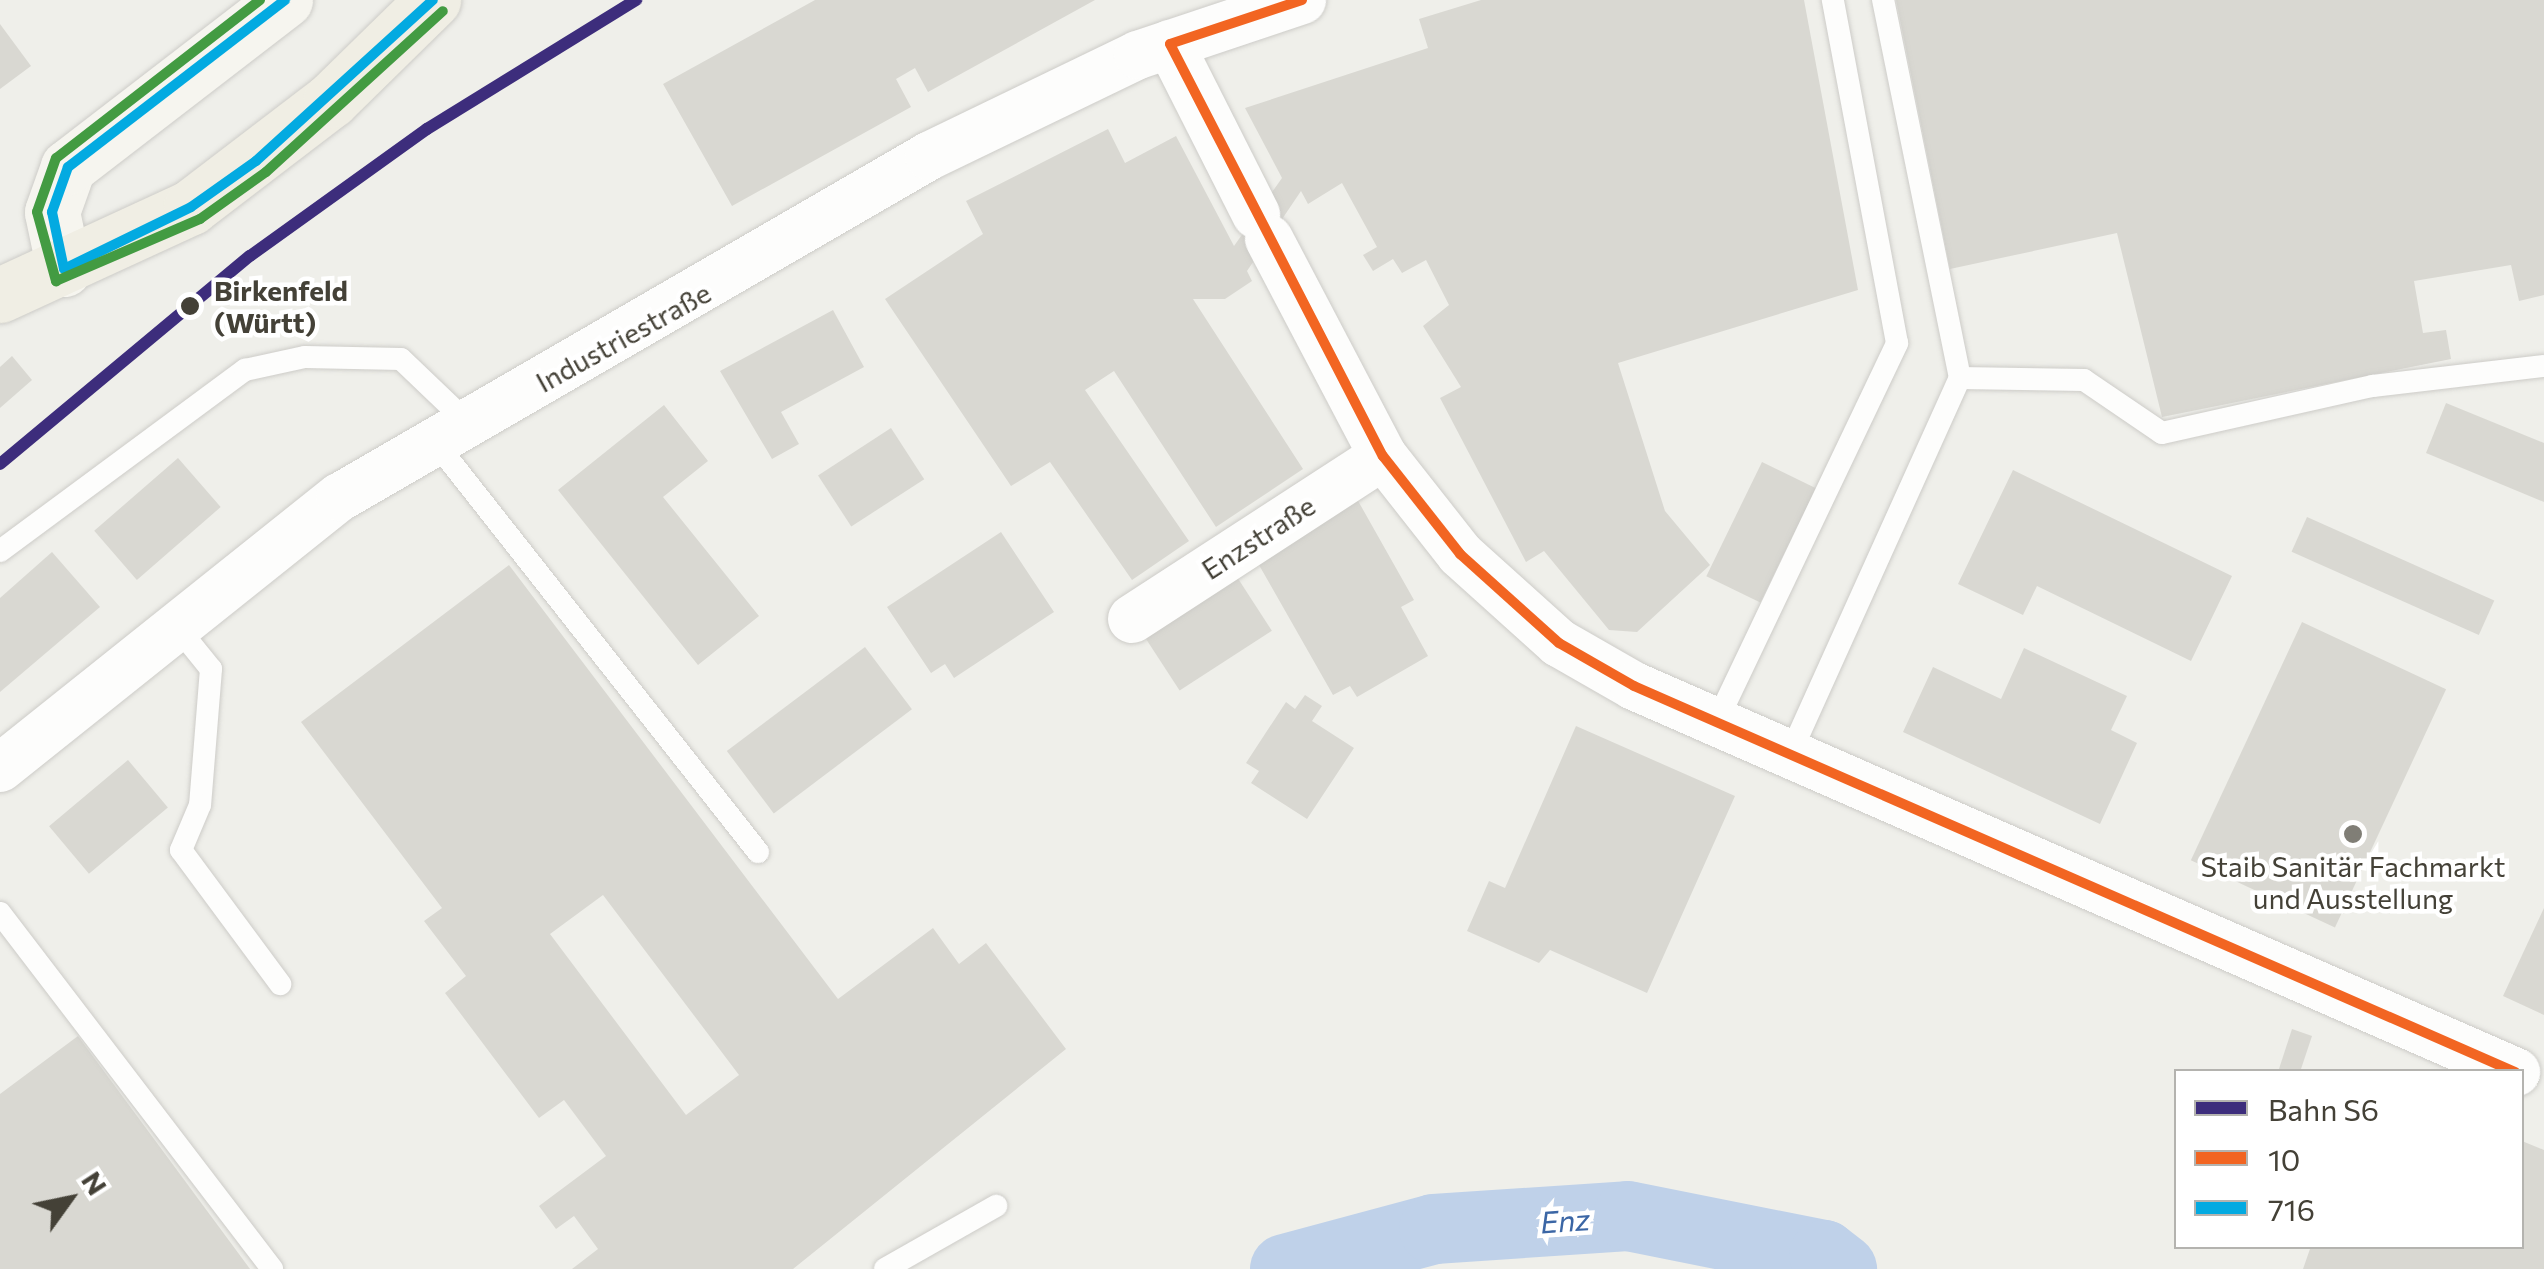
<!DOCTYPE html>
<meta charset="utf-8">
<style>
body{margin:0}
#map{position:relative;width:2544px;height:1269px;overflow:hidden;background:#efefea;font-family:Commissioner,sans-serif}
div>[style]{position:absolute}
[style*='--x']{left:calc(var(--x)*1px);top:calc(var(--y)*1px);width:calc(var(--w)*1px);rotate:calc(var(--a)*1deg)}
.river>*{height:70px;margin:-35px;padding:0 35px;transform-origin:35px;border-radius:35px;background:#bfd1e9}
.building>*{inset:0;background:#d9d8d2;transform-origin:0 0}
.roads{filter:drop-shadow(0 0 2px #cdccc8) drop-shadow(0 0 2px #cdccc8)}
.service>*{height:22px;margin:-11px;padding:0 11px;transform-origin:11px;border-radius:11px;background:#fdfdfc}
.minor>*{height:48px;margin:-24px;padding:0 24px;transform-origin:24px;border-radius:24px;background:#fdfdfc}
.secondary>*{height:55px;margin:-27.5px;padding:0 27.5px;transform-origin:27.5px;border-radius:27.5px;background:#f6f5ef}
.primary>*{height:55px;margin:-27.5px;padding:0 27.5px;transform-origin:27.5px;border-radius:27.5px;background:#f0eee4}
.bus-1>*{height:10px;margin:-5px;padding:0 5px;transform-origin:5px;border-radius:5px;background:#f26522}
.bus-2>*{height:10px;margin:-5px;padding:0 5px;transform-origin:5px;border-radius:5px;background:#03aae1}
.bus-3>*{height:10px;margin:-5px;padding:0 5px;transform-origin:5px;border-radius:5px;background:#439b42}
.rail-1>*{height:12px;margin:-6px;padding:0 6px;transform-origin:6px;border-radius:6px;background:#3d2d7c}
.dots>*{width:28px;height:28px;translate:-50% -50%;box-sizing:border-box;border:5px solid #fff;border-radius:50%}
span{translate:-50% -50%;white-space:nowrap;text-align:center;line-height:1.15;-webkit-text-stroke:9px #fff;paint-order:stroke}
.stop-label{font-size:28px;color:#444137;font-weight:700}
.left{translate:0 -50%;text-align:left}
.street-label{font-size:28px;color:#444137}
.poi-label{font-size:28px;color:#444137}
.water-label{font-size:30px;color:#3b66a5;font-style:italic}
.legend{position:absolute;left:2174px;top:1069px;width:350px;height:180px;box-sizing:border-box;background:#fff;border:2px solid #b4b3af;margin:0;padding:12px 18px;list-style:none;font-size:30px;color:#444137}
.legend li{display:flex;align-items:center;gap:20px;height:50px}
.legend b{width:50px;border:2px solid #b4b3af}
.north{position:absolute;left:20px;top:1149px;width:100px;height:100px;-webkit-text-stroke:8px #fff;paint-order:stroke;rotate:57deg;font-size:28px;font-weight:700;line-height:40px;text-align:center;color:#444137}
.north::after{content:'';display:block;margin:auto;width:35px;height:45px;background:#444137;clip-path:polygon(50% 0,100% 100%,50% 72%,0 100%)}
</style>
<div id="map">
<div class="river">
<div style="--x:1285;--y:1269;--w:154;--a:-15"></div>
<div style="--x:1434;--y:1229;--w:194;--a:-3.8"></div>
<div style="--x:1628;--y:1216;--w:200;--a:11.3"></div>
<div style="--x:1824;--y:1255;--w:23;--a:38"></div>
</div>
<div class="building">
<div style="clip-path:polygon(815px 0,1095px 0,928px 92px,915px 68px,896px 79px,911px 107px,732px 206px,663px 84px)"></div>
<div style="clip-path:polygon(1481px 0,1804px 0,1858px 290px,1618px 363px,1665px 511px,1710px 565px,1637px 632px,1609px 630px,1544px 551px,1526px 562px,1440px 398px,1461px 387px,1423px 326px,1449px 305px,1426px 260px,1402px 273px,1393px 259px,1373px 271px,1363px 255px,1377px 247px,1342px 183px,1308px 204px,1301px 191px,1247px 271px,1252px 281px,1225px 299px,1193px 299px,1303px 469px,1216px 527px,1114px 371px,1085px 390px,1189px 541px,1132px 580px,1050px 462px,1011px 486px,885px 299px,983px 234px,966px 201px,1108px 129px,1125px 163px,1176px 136px,1234px 246px,1282px 178px,1245px 108px,1428px 48px,1419px 19px)"></div>
<div style="clip-path:polygon(1896px 0,2544px 0,2544px 295px,2519px 301px,2511px 265px,2414px 281px,2423px 333px,2446px 330px,2451px 359px,2162px 417px,2117px 233px,1950px 269px)"></div>
<div style="clip-path:polygon(0 24px,31px 66px,0 89px)"></div>
<div style="clip-path:polygon(833px 310px,864px 367px,781px 412px,799px 444px,772px 459px,720px 371px)"></div>
<div style="clip-path:polygon(12px 356px,32px 380px,0 408px,0 367px)"></div>
<div style="clip-path:polygon(2446px 403px,2544px 443px,2544px 502px,2426px 453px)"></div>
<div style="clip-path:polygon(664px 405px,708px 461px,663px 497px,759px 616px,698px 665px,558px 490px)"></div>
<div style="left:891px;top:428px;width:61px;height:87px;rotate:57deg"></div>
<div style="left:178px;top:458px;width:65px;height:111px;rotate:49deg"></div>
<div style="left:1762px;top:462px;width:60px;height:127px;rotate:26deg"></div>
<div style="clip-path:polygon(2013px 470px,2232px 576px,2191px 661px,2037px 586px,2023px 615px,1958px 584px)"></div>
<div style="clip-path:polygon(1357px 499px,1414px 600px,1401px 607px,1428px 656px,1357px 697px,1350px 686px,1333px 695px,1255px 558px)"></div>
<div style="left:2307px;top:517px;width:205px;height:38px;rotate:24deg"></div>
<div style="clip-path:polygon(1001px 532px,1054px 612px,954px 678px,945px 664px,931px 673px,887px 607px)"></div>
<div style="clip-path:polygon(52px 552px,100px 607px,0 692px,0 598px)"></div>
<div style="clip-path:polygon(evenodd,509px 565px,838px 999px,933px 928px,959px 964px,986px 943px,1066px 1049px,793px 1269px,572px 1269px,598px 1249px,574px 1216px,556px 1229px,539px 1206px,606px 1156px,564px 1100px,539px 1118px,445px 993px,466px 976px,424px 921px,442px 908px,301px 722px,509px 565px,603px 895px,739px 1075px,686px 1115px,550px 934px,603px 895px)"></div>
<div style="left:1237px;top:577px;width:64px;height:110px;rotate:57deg"></div>
<div style="left:2302px;top:622px;width:159px;height:263px;rotate:25deg"></div>
<div style="left:865px;top:647px;width:78px;height:173px;rotate:53deg"></div>
<div style="clip-path:polygon(2024px 648px,2127px 696px,2111px 730px,2137px 743px,2100px 824px,1903px 732px,1933px 667px,2001px 699px)"></div>
<div style="clip-path:polygon(1305px 695px,1322px 706px,1312px 721px,1354px 748px,1307px 819px,1251px 783px,1259px 771px,1246px 763px,1286px 702px,1295px 709px)"></div>
<div style="clip-path:polygon(1576px 726px,1735px 796px,1647px 993px,1550px 950px,1539px 963px,1467px 931px,1489px 881px,1505px 888px)"></div>
<div style="left:128px;top:760px;width:62px;height:103px;rotate:50deg"></div>
<div style="clip-path:polygon(2544px 908px,2544px 1015px,2503px 996px)"></div>
<div style="clip-path:polygon(2292px 1029px,2312px 1036px,2300px 1072px,2278px 1072px)"></div>
<div style="clip-path:polygon(78px 1036px,250px 1269px,0 1269px,0 1094px)"></div>
<div style="clip-path:polygon(2522px 1141px,2544px 1150px,2544px 1269px,2303px 1269px,2311px 1246px,2522px 1246px)"></div>
</div>
<div class="roads">
<div class="service">
<div style="--x:1960;--y:378;--w:124;--a:0.9"></div>
<div style="--x:2084;--y:380;--w:94;--a:34.2"></div>
<div style="--x:2162;--y:433;--w:216;--a:-12.6"></div>
<div style="--x:2373;--y:386;--w:172;--a:-6.7"></div>
<div style="--x:435;--y:442;--w:522;--a:51.77"></div>
<div style="--x:0;--y:551;--w:305;--a:-36.5"></div>
<div style="--x:245;--y:370;--w:61;--a:-12.2"></div>
<div style="--x:305;--y:357;--w:96;--a:1.2"></div>
<div style="--x:401;--y:359;--w:93;--a:43.7"></div>
<div style="--x:177;--y:627;--w:54;--a:51"></div>
<div style="--x:211;--y:669;--w:136;--a:94.6"></div>
<div style="--x:200;--y:805;--w:49;--a:112.9"></div>
<div style="--x:181;--y:850;--w:167;--a:53.5"></div>
<div style="--x:1716;--y:723;--w:421;--a:-64.5"></div>
<div style="--x:1897;--y:343;--w:349;--a:-100.6"></div>
<div style="--x:1790;--y:754;--w:413;--a:-65.7"></div>
<div style="--x:1960;--y:378;--w:386;--a:-101.5"></div>
<div style="--x:0;--y:913;--w:448;--a:52.6"></div>
<div style="--x:885;--y:1269;--w:128;--a:-29.6"></div>
</div>
<div class="minor">
<div style="--x:1170;--y:44;--w:191;--a:63.2"></div>
<div style="--x:1269;--y:239;--w:245;--a:62.3"></div>
<div style="--x:1383;--y:456;--w:125;--a:51.8"></div>
<div style="--x:1460;--y:554;--w:133;--a:42"></div>
<div style="--x:1559;--y:643;--w:86;--a:29.8"></div>
<div style="--x:1634;--y:686;--w:963;--a:23.64"></div>
<div style="--x:1132;--y:619;--w:299;--a:-33"></div>
<div style="--x:0;--y:768;--w:435;--a:-38.6"></div>
<div style="--x:340;--y:497;--w:681;--a:-30.07"></div>
<div style="--x:929;--y:156;--w:232;--a:-25.8"></div>
<div style="--x:1138;--y:55;--w:173;--a:-18.5"></div>
</div>
<div class="secondary">
<div style="--x:64;--y:269;--w:58;--a:-101.9"></div>
<div style="--x:52;--y:212;--w:48;--a:-70.4"></div>
<div style="--x:68;--y:167;--w:274;--a:-37.6"></div>
</div>
<div class="primary">
<div style="--x:0;--y:295;--w:210;--a:-24.7"></div>
<div style="--x:191;--y:207;--w:176;--a:-37.4"></div>
<div style="--x:331;--y:100;--w:143;--a:-44.4"></div>
</div>
</div>
<div class="bus-1">
<div style="--x:1302;--y:0;--w:139;--a:161.6"></div>
<div style="--x:1170;--y:44;--w:464;--a:62.7"></div>
<div style="--x:1383;--y:456;--w:125;--a:51.8"></div>
<div style="--x:1460;--y:554;--w:133;--a:42"></div>
<div style="--x:1559;--y:643;--w:86;--a:29.8"></div>
<div style="--x:1634;--y:686;--w:962;--a:23.66"></div>
</div>
<div class="bus-2">
<div style="--x:285;--y:0;--w:274;--a:142.4"></div>
<div style="--x:68;--y:167;--w:48;--a:109.6"></div>
<div style="--x:52;--y:212;--w:58;--a:78.1"></div>
<div style="--x:64;--y:269;--w:141;--a:-26"></div>
<div style="--x:191;--y:207;--w:80;--a:-35.3"></div>
<div style="--x:256;--y:161;--w:239;--a:-42.3"></div>
</div>
<div class="bus-3">
<div style="--x:260;--y:0;--w:258;--a:142.2"></div>
<div style="--x:56;--y:158;--w:57;--a:109.4"></div>
<div style="--x:37;--y:212;--w:72;--a:74.6"></div>
<div style="--x:56;--y:281;--w:157;--a:-23.3"></div>
<div style="--x:200;--y:219;--w:81;--a:-35.5"></div>
<div style="--x:266;--y:172;--w:239;--a:-42.3"></div>
</div>
<div class="rail-1">
<div style="--x:0;--y:464;--w:325;--a:-39.8"></div>
<div style="--x:250;--y:256;--w:218;--a:-35.7"></div>
<div style="--x:427;--y:129;--w:246;--a:-31.7"></div>
</div>
<div class="dots">
<div style="left:190px;top:306px;background:#444137"></div>
<div style="left:2353px;top:834px;background:#807e76"></div>
</div>
<div class="stop-label">
<span class="left" style="left:214px;top:306px">Birkenfeld<br>(Württ)</span>
</div>
<div class="street-label">
<span style="left:623px;top:337px;rotate:-29deg">Industriestraße</span>
<span style="left:1258px;top:537px;rotate:-33deg">Enzstraße</span>
</div>
<div class="poi-label">
<span style="left:2353px;top:882px">Staib Sanitär Fachmarkt<br>und Ausstellung</span>
</div>
<div class="water-label">
<span style="left:1565px;top:1220px;rotate:-4deg">Enz</span>
</div>
<ul class="legend">
<li><b style="height:12px;background:#3d2d7c"></b>Bahn S6</li>
<li><b style="height:12px;background:#f26522"></b>10</li>
<li><b style="height:12px;background:#03aae1"></b>716</li>
</ul>
<div class="north">N</div>
</div>
